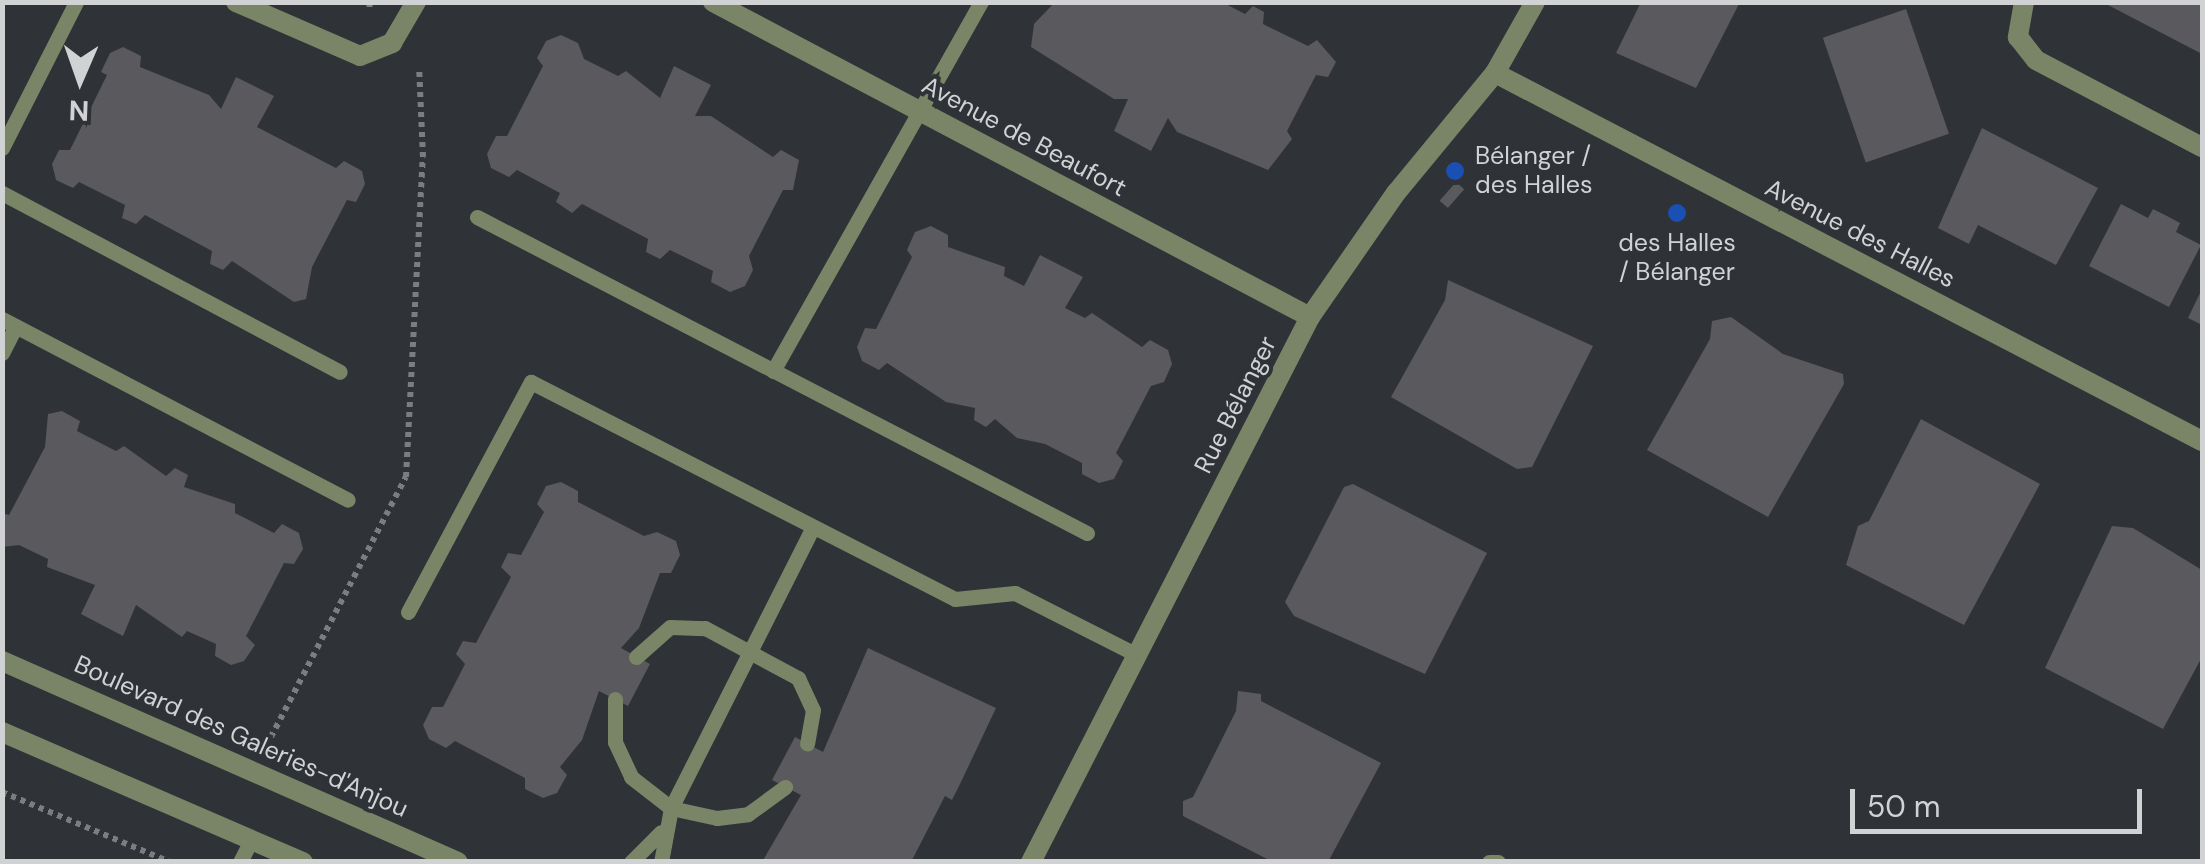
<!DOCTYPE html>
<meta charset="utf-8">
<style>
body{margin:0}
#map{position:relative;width:2205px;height:864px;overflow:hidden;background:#2f3236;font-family:"DM Sans",sans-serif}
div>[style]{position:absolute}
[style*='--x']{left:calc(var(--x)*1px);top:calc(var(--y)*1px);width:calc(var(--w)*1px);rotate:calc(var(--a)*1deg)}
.building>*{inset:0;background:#5a595d;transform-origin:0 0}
.path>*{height:6px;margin-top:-3px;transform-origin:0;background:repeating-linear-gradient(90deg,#7b7e81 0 5px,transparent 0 10px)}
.service>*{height:15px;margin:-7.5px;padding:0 7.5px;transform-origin:7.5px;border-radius:7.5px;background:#798566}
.minor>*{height:20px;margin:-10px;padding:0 10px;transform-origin:10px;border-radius:10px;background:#798566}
.tertiary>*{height:20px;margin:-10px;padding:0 10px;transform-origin:10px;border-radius:10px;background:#798566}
.dots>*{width:28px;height:28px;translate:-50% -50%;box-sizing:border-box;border:5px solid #2f3236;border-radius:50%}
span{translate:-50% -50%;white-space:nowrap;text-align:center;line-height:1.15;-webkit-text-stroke:8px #2f3236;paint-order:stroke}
.street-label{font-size:25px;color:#d0d2d4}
.poi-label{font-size:25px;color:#d0d2d4}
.left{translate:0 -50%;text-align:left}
.frame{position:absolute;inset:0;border:5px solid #d0d2d4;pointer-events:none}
.north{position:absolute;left:30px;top:30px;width:100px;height:100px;-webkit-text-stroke:8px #2f3236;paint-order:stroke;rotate:182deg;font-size:28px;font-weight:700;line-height:40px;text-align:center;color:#d0d2d4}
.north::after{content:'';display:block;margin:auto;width:35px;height:45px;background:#d0d2d4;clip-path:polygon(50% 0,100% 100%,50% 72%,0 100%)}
.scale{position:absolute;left:1850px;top:789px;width:292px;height:45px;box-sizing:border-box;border:5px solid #d0d2d4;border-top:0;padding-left:12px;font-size:30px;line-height:35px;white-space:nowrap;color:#d0d2d4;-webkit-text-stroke:8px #2f3236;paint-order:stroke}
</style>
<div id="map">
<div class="building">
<div style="clip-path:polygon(1055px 2px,1222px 2px,1245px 14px,1253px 6px,1264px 12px,1263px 24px,1308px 46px,1317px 40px,1336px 62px,1328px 77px,1316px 75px,1287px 131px,1292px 139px,1268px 170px,1177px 132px,1168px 118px,1151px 151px,1114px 131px,1128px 99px,1114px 99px,1031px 47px,1034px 24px)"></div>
<div style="clip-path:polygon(1641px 2px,1740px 2px,1696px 88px,1616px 53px)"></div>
<div style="clip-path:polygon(2202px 2px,2202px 54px,2108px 5px,2110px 2px)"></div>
<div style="left:1906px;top:9px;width:132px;height:88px;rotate:71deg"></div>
<div style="clip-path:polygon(561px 35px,578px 43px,584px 59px,618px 76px,626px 71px,660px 98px,674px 66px,711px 85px,695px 116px,711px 116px,773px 157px,781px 150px,799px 160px,793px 190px,783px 190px,749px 256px,753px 270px,745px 286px,730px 292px,711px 282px,713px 271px,670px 250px,660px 259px,646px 252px,648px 239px,582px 204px,572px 213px,556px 202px,560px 193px,517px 170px,509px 177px,491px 168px,487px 154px,496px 136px,507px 136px,543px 66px,537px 58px,546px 41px)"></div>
<div style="clip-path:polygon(123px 47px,141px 56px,140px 67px,209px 95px,221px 109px,236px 77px,274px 96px,257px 127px,336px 168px,344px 161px,362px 171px,365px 184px,356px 202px,347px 200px,312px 267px,306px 299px,294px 302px,232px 261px,223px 270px,210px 264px,212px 251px,145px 215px,136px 224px,122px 218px,125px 205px,79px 182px,73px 188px,56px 180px,52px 164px,59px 150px,70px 150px,107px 75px,101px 72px,110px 53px)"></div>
<div style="clip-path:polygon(1982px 128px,2098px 188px,2056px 265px,1978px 225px,1969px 244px,1938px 228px)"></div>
<div style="left:1456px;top:182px;width:11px;height:25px;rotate:41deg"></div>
<div style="clip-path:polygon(2121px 204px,2148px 218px,2153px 209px,2167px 216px,2180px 223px,2176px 232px,2201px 245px,2169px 307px,2089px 266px)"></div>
<div style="clip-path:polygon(931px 226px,948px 235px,948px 247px,1005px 267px,1004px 276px,1024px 286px,1040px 255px,1083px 277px,1065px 308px,1085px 318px,1092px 313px,1142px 347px,1150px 340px,1168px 350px,1172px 364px,1164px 382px,1151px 386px,1116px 453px,1123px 461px,1114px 479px,1099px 483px,1082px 474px,1082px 463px,1045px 444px,1017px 438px,995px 419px,986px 427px,974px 420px,975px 408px,946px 402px,887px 363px,879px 370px,862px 361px,857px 347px,865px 328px,876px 329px,912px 257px,907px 250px,915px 232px)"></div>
<div style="clip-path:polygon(1448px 280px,1593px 346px,1532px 467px,1517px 469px,1391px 397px,1445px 300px)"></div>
<div style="clip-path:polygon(2202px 289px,2202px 325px,2188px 318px)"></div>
<div style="clip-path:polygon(1731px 317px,1783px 354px,1843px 374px,1844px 384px,1768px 517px,1647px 450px,1710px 339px,1712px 321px)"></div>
<div style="clip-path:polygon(62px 411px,80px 421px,77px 431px,116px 451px,124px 446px,166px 476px,175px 468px,188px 475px,184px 487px,235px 504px,235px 513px,274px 533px,282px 524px,299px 533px,303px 549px,294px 564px,284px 563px,246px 636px,255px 645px,244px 661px,231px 665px,215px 656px,216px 644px,187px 631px,182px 637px,136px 605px,123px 636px,81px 614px,95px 585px,47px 567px,48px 559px,19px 545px,2px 547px,2px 513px,9px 515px,45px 447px,48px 414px)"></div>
<div style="clip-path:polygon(1921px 419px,2040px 484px,1964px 625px,1846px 565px,1858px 526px,1869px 521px)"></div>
<div style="clip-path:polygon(561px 482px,578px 491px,578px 502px,644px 536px,657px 532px,676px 541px,680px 555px,671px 573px,660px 573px,639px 628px,621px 648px,650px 664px,628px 706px,599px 691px,582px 740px,560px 767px,567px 775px,557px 793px,543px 798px,525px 789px,525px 778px,455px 741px,446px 748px,429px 739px,423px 725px,432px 707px,443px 707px,465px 664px,456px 654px,463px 641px,476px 643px,511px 577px,501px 567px,508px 553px,521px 555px,544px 512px,537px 504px,546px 486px)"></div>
<div style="clip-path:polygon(1353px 484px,1487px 553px,1425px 674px,1294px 616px,1285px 602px,1344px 487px)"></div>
<div style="clip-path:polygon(2112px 526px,2133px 528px,2202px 570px,2202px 657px,2163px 729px,2045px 668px)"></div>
<div style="clip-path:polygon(868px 648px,996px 708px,961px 782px,952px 800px,945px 796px,911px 862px,762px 862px,801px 795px,772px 780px,795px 737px,823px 752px)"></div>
<div style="clip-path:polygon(1238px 691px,1261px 694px,1261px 701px,1381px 763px,1328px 862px,1273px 862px,1183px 816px,1183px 801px,1193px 797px,1236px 711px)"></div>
</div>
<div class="path">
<div style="--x:369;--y:2;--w:7;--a:82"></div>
<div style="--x:271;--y:737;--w:293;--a:-62.6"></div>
<div style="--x:406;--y:477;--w:320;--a:-87"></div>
<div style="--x:423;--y:157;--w:90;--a:-92.5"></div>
<div style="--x:2;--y:792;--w:182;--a:22.6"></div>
</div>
<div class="service">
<div style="--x:2;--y:148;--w:164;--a:-63.1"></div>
<div style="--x:2;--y:193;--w:382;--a:27.9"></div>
<div style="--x:477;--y:217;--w:687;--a:27.39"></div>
<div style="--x:2;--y:319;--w:390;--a:27.6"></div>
<div style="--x:2;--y:353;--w:30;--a:-63"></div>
<div style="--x:773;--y:371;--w:424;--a:-60.6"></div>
<div style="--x:408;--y:612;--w:261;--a:-61.9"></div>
<div style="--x:531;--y:382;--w:476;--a:27.1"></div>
<div style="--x:955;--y:599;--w:60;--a:-5.7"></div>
<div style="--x:1015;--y:593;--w:135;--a:26.9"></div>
<div style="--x:636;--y:657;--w:45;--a:-41.4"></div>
<div style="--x:670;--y:627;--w:35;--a:2"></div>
<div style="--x:705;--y:628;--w:106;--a:28.3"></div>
<div style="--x:798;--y:678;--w:35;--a:65"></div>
<div style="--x:813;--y:710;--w:34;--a:100"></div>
<div style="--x:615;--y:699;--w:43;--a:90"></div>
<div style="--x:615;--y:742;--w:38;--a:65"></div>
<div style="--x:631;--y:777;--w:51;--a:37.8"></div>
<div style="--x:671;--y:808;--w:47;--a:12.3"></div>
<div style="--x:717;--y:818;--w:31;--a:-7"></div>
<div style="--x:748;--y:814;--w:46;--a:-36.1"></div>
<div style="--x:240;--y:862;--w:27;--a:-63"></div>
<div style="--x:631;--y:862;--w:42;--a:-45"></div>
<div style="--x:661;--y:862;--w:55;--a:-79.5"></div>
<div style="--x:671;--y:808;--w:315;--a:-63.2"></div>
<div style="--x:1489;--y:862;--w:9;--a:0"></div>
</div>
<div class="minor">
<div style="--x:236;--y:2;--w:135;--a:23.5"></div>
<div style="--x:360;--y:56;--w:35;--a:-22"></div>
<div style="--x:392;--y:43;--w:48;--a:-59.7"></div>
<div style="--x:713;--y:2;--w:675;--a:27.82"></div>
<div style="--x:2024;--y:2;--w:36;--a:100"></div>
<div style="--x:2018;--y:37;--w:29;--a:52"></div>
<div style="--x:2036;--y:60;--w:187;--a:27.7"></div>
</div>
<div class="tertiary">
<div style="--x:1495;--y:73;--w:797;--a:27.5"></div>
<div style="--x:2;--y:661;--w:498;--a:23.8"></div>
<div style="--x:2;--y:732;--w:328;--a:23.4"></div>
<div style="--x:1031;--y:862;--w:612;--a:-62.89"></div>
<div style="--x:1310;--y:317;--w:151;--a:-55.3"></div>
<div style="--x:1396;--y:193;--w:156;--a:-50.5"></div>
<div style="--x:1495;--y:73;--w:81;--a:-60.6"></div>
</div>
<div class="dots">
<div style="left:1455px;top:171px;background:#1a4fb4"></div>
<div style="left:1677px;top:213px;background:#1a4fb4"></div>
</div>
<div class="street-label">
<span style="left:1024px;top:137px;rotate:28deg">Avenue de Beaufort</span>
<span style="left:1860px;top:234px;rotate:27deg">Avenue des Halles</span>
<span style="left:1236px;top:405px;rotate:-63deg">Rue Bélanger</span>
<span style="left:241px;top:737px;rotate:24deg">Boulevard des Galeries-d'Anjou</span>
</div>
<div class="poi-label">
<span class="left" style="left:1475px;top:171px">Bélanger /<br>des Halles</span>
<span style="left:1677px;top:258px">des Halles<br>/ Bélanger</span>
</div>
<div class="frame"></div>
<div class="north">N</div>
<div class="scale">50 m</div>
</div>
